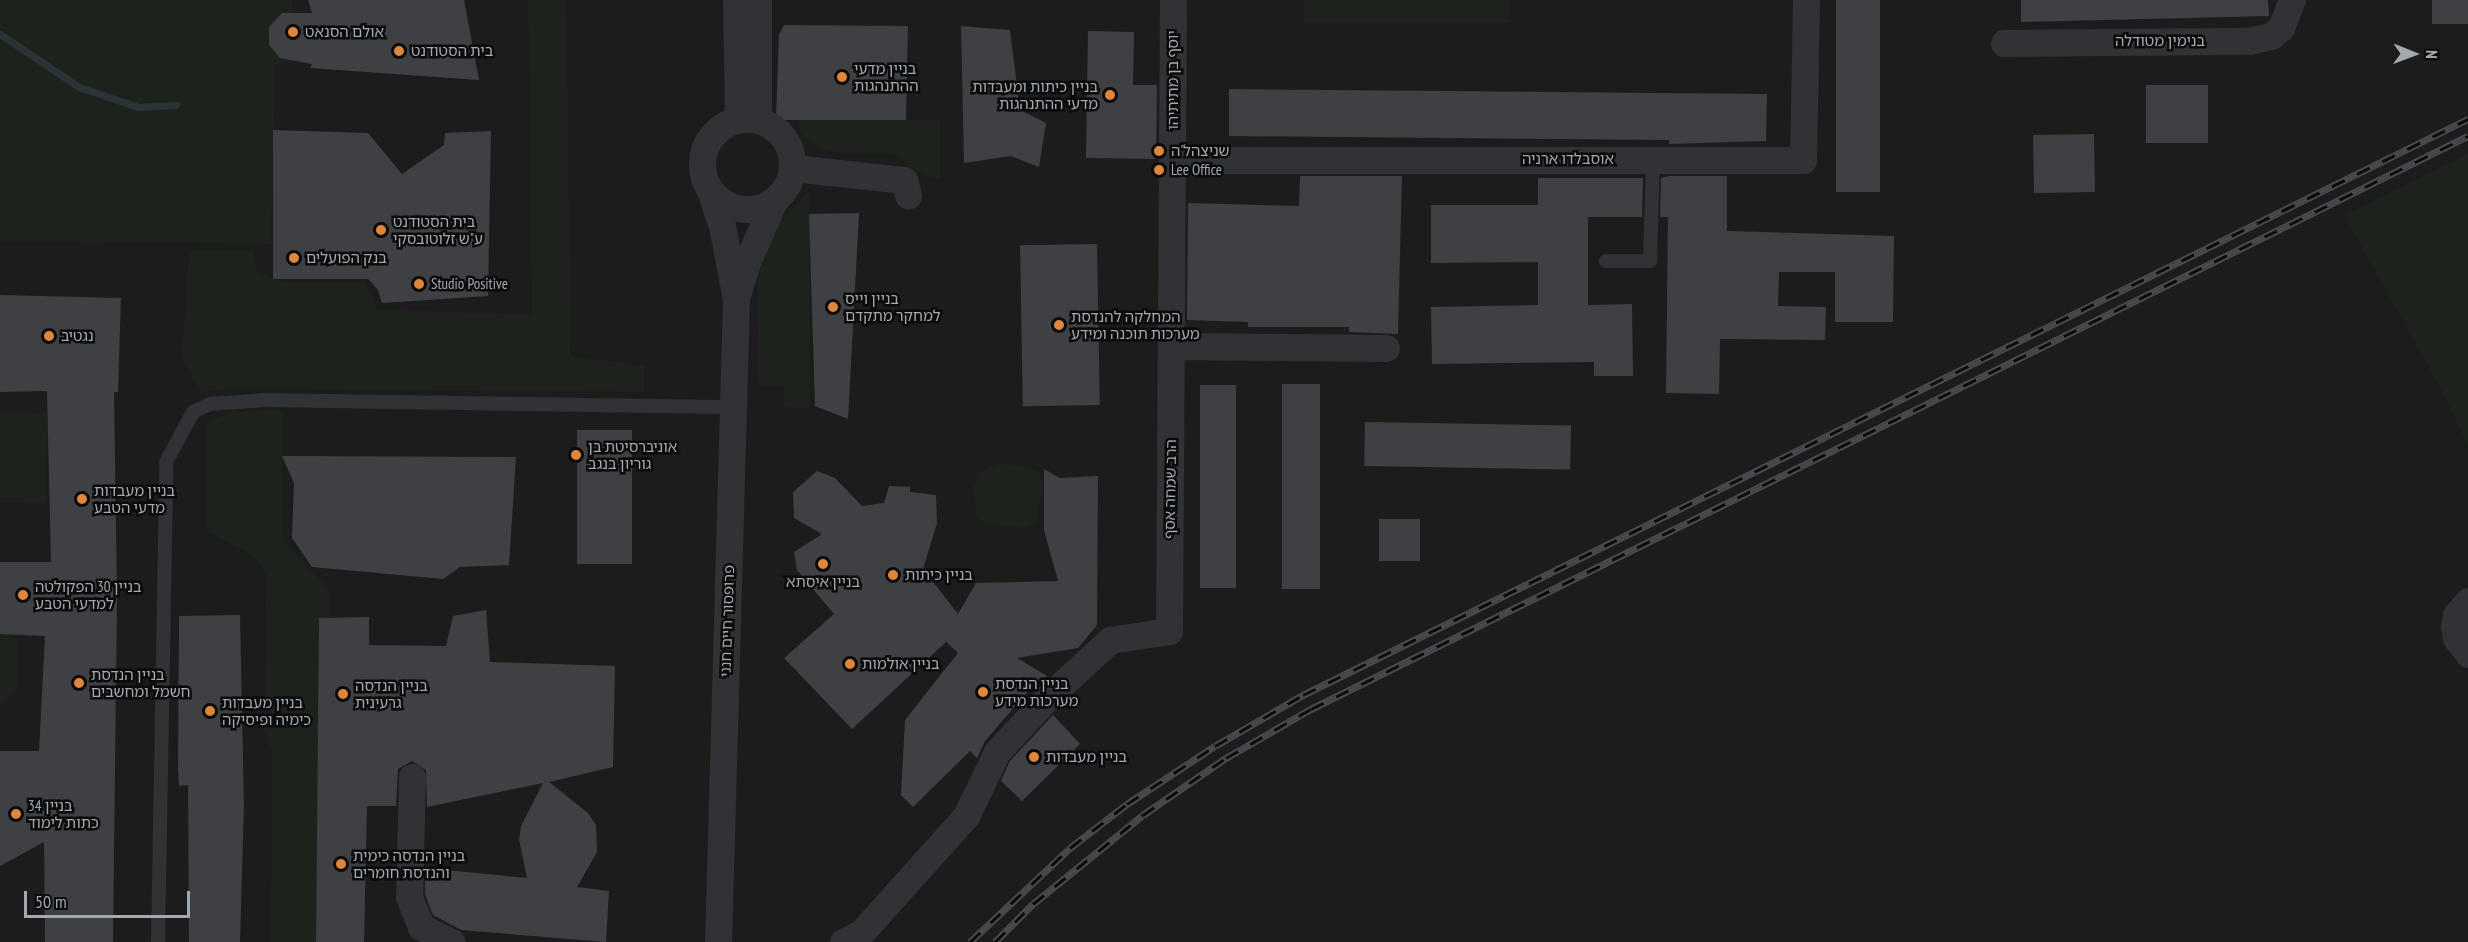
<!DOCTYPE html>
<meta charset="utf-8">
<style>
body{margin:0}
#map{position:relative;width:2468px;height:942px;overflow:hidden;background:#0f1011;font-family:"PT Sans Narrow","Noto Sans Hebrew",sans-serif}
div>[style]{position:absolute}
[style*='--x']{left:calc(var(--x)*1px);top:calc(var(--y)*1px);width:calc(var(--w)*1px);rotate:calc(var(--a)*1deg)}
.built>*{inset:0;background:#1c1c1d;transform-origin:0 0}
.green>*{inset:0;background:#1d231c;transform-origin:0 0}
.stream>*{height:7px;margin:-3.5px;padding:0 3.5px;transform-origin:3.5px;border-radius:3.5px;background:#2a3438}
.building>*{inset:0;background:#3f4044;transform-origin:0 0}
.service>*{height:14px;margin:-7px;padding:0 7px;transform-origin:7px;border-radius:7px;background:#313235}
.minor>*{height:27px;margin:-13.5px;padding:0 13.5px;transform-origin:13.5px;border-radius:13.5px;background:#313235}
.minor>.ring{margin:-13.5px;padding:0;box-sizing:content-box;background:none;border:27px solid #313235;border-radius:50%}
.rail>*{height:7px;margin-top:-3.5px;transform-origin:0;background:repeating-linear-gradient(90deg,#0b0b0c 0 14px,#484b4e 0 28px);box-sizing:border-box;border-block:2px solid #484b4e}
.dots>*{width:16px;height:16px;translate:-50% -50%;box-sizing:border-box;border:3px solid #0b0b0c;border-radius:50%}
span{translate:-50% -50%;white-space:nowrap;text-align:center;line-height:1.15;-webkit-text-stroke:5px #0b0b0c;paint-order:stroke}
.poi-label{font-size:15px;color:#a2a9b0}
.left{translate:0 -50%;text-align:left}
.right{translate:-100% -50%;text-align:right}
.street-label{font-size:15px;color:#a2a9b0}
.north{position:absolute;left:2384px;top:24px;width:60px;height:60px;-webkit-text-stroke:4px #0b0b0c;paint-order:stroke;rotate:91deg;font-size:16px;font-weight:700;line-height:24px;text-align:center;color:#a2a9b0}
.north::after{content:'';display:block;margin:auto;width:21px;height:27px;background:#a2a9b0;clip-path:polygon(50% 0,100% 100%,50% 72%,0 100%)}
.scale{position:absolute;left:24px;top:891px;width:166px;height:27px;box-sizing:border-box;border:3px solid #a2a9b0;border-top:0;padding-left:8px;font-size:18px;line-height:21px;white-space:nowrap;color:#a2a9b0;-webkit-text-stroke:4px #0b0b0c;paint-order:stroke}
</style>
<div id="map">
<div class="built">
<div style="left:0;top:0;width:2468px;height:942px"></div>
</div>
<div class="green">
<div style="clip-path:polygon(0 0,292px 0,292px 63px,275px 63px,271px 244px,0 241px)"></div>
<div style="clip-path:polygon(528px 0,567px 0,570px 356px,644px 366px,644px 392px,228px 388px,201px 392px,182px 357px,189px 251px,254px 251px,257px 271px,284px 283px,366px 283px,377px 309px,532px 315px)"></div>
<div style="left:1304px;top:0;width:206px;height:23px"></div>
<div style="clip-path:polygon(799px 119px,940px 120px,940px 178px,926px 177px,893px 154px,838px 153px,818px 147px,801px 134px)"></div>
<div style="clip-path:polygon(2468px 154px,2468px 445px,2439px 385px,2344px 215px)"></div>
<div style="clip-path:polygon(809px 191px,810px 408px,784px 407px,784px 386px,759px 387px,757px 260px,770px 234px)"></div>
<div style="clip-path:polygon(283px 410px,282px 539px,329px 590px,329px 942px,271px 942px,272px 753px,264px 727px,266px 572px,253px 556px,207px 531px,207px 421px,233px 412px)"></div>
<div style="left:0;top:412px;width:48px;height:90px;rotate:1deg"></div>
<div style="clip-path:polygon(1000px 462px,1039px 471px,1042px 487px,1037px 522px,1024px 527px,987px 524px,977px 517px,974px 486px,980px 473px)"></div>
<div style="clip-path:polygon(0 625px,17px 639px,17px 690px,0 706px)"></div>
</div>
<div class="stream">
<div style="--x:0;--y:34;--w:95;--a:33.9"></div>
<div style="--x:79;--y:87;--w:62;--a:18.7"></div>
<div style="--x:138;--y:107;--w:38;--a:-3"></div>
</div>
<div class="building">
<div style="clip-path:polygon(308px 0,464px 0,479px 80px,310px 68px,312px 64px,280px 58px,269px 45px,269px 27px,282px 13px,312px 13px)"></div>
<div style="left:1836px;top:0;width:44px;height:192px"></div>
<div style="clip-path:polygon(2021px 0,2268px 0,2269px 16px,2021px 22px)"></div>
<div style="left:2432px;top:0;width:36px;height:24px"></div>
<div style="clip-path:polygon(784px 25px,908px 26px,906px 120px,776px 120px,779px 35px)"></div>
<div style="clip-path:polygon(961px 26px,1010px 30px,1020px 110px,1046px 123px,1039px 167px,1011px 156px,964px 163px)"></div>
<div style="clip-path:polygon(1088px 31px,1134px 32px,1133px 85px,1157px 85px,1156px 159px,1086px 158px)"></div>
<div style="left:2146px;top:85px;width:62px;height:58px"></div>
<div style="clip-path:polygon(1229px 89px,1767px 94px,1766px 141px,1669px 144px,1669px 140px,1229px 136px)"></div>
<div style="clip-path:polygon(273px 130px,368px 133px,402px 174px,444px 145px,445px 133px,491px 131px,488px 296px,382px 303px,378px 290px,368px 279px,273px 279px)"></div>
<div style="left:2094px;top:134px;width:58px;height:61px;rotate:89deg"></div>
<div style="clip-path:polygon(1300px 176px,1402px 176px,1398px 334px,1349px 332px,1349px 327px,1248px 327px,1248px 322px,1187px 320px,1188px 203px,1299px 206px)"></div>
<div style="clip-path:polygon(1669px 176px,1727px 176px,1727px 231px,1894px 236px,1893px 322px,1835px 322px,1835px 272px,1779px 272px,1778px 306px,1826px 307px,1825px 340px,1720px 339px,1719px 394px,1666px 393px,1668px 217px,1660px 217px,1661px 178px)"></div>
<div style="clip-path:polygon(1538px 178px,1643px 178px,1642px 217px,1588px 217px,1588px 305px,1632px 304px,1633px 376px,1594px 376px,1594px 362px,1432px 364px,1431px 307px,1538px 305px,1538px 262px,1431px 263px,1431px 205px,1538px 205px)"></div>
<div style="clip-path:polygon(859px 213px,849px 401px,848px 419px,815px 406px,809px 214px)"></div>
<div style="left:1097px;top:244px;width:161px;height:77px;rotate:89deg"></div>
<div style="clip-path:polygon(0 295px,121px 298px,118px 392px,114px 392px,117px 597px,113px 942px,45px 942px,44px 842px,0 866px,0 751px,39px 751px,45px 636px,0 634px,0 562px,51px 562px,47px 391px,0 392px)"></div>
<div style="left:1282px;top:384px;width:38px;height:205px"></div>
<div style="left:1200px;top:385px;width:36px;height:203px"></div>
<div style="left:1365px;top:422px;width:206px;height:44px;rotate:1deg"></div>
<div style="left:577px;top:430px;width:55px;height:134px"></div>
<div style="clip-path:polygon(282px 456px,516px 457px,509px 565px,460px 567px,443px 579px,312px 567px,292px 538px,294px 483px)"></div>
<div style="clip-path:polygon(1044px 469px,1060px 478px,1098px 476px,1097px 625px,1078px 648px,1017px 658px,1047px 676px,1030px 689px,985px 741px,977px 758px,970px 751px,913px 807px,901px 795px,905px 720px,958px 653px,946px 642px,852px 729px,784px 658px,834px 614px,797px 570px,794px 552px,822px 534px,794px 518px,793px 492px,817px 471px,835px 478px,862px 506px,884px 503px,889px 486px,910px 487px,910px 492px,936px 495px,937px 523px,923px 569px,958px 614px,976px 583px,1058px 581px,1044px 530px)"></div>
<div style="left:1379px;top:519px;width:41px;height:42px"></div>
<div style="clip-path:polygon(486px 610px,490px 662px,615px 666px,613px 767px,549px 782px,588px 813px,596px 825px,597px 852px,577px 887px,609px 891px,606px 942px,461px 930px,433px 915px,425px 894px,425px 868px,527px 878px,519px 840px,521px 826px,543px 783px,427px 807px,426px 770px,412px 761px,398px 769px,396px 806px,367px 806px,364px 942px,316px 942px,319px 618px,369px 617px,369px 645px,446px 646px,453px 616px)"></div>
<div style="clip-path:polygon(240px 615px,244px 804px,240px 942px,189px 942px,188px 785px,179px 786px,178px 769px,179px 616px)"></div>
<div style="clip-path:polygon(1053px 715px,1080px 744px,1022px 801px,1001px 781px,1010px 761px)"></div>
</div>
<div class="service">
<div style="--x:1606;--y:261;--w:44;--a:0"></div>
<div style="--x:1650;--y:261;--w:102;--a:-88.3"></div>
<div style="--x:158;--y:942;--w:480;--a:-89"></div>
<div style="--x:166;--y:462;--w:57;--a:-61.6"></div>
<div style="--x:193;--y:412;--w:19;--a:-25"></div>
<div style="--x:210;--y:404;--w:56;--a:-4.1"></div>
<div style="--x:266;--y:400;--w:468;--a:0.9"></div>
</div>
<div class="minor">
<div style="--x:736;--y:0;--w:119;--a:89"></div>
<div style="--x:2004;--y:43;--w:245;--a:-0.5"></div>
<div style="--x:2249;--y:41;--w:23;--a:-13"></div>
<div style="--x:2271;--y:36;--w:13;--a:-39"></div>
<div style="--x:2281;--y:28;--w:30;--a:-69"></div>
<div class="ring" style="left:702px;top:119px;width:63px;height:63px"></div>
<div style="--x:758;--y:120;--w:120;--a:-90"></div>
<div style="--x:1173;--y:160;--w:630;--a:0"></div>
<div style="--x:1803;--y:160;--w:160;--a:-88.9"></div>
<div style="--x:793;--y:168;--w:112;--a:6.2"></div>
<div style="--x:904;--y:180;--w:16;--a:75"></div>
<div style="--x:711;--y:193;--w:35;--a:72"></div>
<div style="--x:722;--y:226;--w:74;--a:79.1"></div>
<div style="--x:736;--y:299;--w:643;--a:91.6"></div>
<div style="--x:737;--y:295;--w:34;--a:-73"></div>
<div style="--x:747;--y:262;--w:67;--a:-66.1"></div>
<div style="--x:1171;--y:346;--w:215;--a:0.5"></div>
<div style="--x:2468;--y:601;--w:18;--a:131"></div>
<div style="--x:2456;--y:615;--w:11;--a:100"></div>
<div style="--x:2454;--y:626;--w:12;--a:81"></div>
<div style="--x:2456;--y:638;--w:20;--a:53"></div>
<div style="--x:412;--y:777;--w:120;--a:91.4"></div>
<div style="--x:409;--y:897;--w:32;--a:68"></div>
<div style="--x:421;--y:927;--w:34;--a:26"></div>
<div style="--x:843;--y:942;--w:20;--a:-27"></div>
<div style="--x:861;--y:933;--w:157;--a:-48.1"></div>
<div style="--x:966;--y:816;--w:71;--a:-64.2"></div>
<div style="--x:997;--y:752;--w:74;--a:-47.2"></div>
<div style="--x:1047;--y:698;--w:86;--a:-42.6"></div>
<div style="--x:1110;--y:640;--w:60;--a:-8.7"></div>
<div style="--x:1169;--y:631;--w:631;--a:-89.64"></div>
</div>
<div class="rail">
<div style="--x:970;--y:942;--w:137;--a:-43.2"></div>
<div style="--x:1070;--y:848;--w:72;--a:-37.7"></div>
<div style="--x:1127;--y:804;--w:105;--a:-33.4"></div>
<div style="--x:1215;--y:746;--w:102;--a:-30.1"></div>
<div style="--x:1303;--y:695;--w:1300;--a:-26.31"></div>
<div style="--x:995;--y:942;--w:54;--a:-45"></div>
<div style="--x:1033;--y:904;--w:141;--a:-39"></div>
<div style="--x:1143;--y:815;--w:101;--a:-34.5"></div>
<div style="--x:1226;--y:758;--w:98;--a:-30"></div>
<div style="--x:1311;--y:709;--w:1291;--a:-26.35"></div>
</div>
<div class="dots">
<div style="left:293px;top:32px;background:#de873a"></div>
<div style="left:399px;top:51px;background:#de873a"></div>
<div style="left:842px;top:77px;background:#de873a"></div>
<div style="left:1110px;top:95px;background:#de873a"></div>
<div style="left:1159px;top:151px;background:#de873a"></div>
<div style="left:1159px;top:170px;background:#de873a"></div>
<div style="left:381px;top:230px;background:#de873a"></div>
<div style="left:294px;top:258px;background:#de873a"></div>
<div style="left:419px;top:284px;background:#de873a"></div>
<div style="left:833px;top:307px;background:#de873a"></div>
<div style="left:1059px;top:325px;background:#de873a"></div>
<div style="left:49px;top:336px;background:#de873a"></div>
<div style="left:576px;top:455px;background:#de873a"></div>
<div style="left:82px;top:499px;background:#de873a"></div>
<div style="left:823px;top:564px;background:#de873a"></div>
<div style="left:893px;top:575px;background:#de873a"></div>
<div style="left:23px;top:595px;background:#de873a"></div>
<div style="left:850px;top:664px;background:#de873a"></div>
<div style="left:79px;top:683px;background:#de873a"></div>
<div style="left:983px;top:692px;background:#de873a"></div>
<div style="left:343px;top:694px;background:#de873a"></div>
<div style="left:210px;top:711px;background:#de873a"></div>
<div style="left:1034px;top:757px;background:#de873a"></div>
<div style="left:16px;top:814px;background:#de873a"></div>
<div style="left:341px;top:864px;background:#de873a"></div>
</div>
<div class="poi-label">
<span class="left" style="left:305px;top:32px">אולם הסנאט</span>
<span class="left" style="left:411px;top:51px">בית הסטודנט</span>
<span class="left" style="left:854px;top:77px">בניין מדעי<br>ההתנהגות</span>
<span class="right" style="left:1098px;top:95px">בניין כיתות ומעבדות<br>מדעי ההתנהגות</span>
<span class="left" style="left:1171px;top:151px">שניצהל'ה</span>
<span class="left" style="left:1171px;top:170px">Lee Office</span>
<span class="left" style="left:393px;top:230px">בית הסטודנט<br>ע"ש זלוטובסקי</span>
<span class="left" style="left:306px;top:258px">בנק הפועלים</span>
<span class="left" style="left:431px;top:284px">Studio Positive</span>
<span class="left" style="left:845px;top:307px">בניין וייס<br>למחקר מתקדם</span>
<span class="left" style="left:1071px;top:325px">המחלקה להנדסת<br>מערכות תוכנה ומידע</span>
<span class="left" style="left:61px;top:336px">נגטיב</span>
<span class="left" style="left:588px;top:455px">אוניברסיטת בן<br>גוריון בנגב</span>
<span class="left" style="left:94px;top:499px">בניין מעבדות<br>מדעי הטבע</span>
<span class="left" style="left:905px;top:575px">בניין כיתות</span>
<span style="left:823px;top:582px">בניין איסתא</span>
<span class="left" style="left:35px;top:595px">בניין 30 הפקולטה<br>למדעי הטבע</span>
<span class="left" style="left:862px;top:664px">בניין אולמות</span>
<span class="left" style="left:91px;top:683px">בניין הנדסת<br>חשמל ומחשבים</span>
<span class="left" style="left:995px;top:692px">בניין הנדסת<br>מערכות מידע</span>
<span class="left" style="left:355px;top:694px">בניין הנדסה<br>גרעינית</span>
<span class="left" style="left:222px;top:711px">בניין מעבדות<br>כימיה ופיסיקה</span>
<span class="left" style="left:1046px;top:757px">בניין מעבדות</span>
<span class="left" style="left:28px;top:814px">בניין 34<br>כתות לימוד</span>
<span class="left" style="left:353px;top:864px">בניין הנדסה כימית<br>והנדסת חומרים</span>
</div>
<div class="street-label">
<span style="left:2160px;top:41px">בנימין מטודלה</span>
<span style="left:1173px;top:80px;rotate:-90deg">יוסף בן מתיתיהו</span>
<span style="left:1568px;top:159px">אוסבלדו ארניה</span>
<span style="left:1170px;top:489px;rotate:-89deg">הרב שמחה אסף</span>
<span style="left:727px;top:621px;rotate:-88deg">פרופסור חיים חנני</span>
</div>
<div class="north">N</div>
<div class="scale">50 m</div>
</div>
